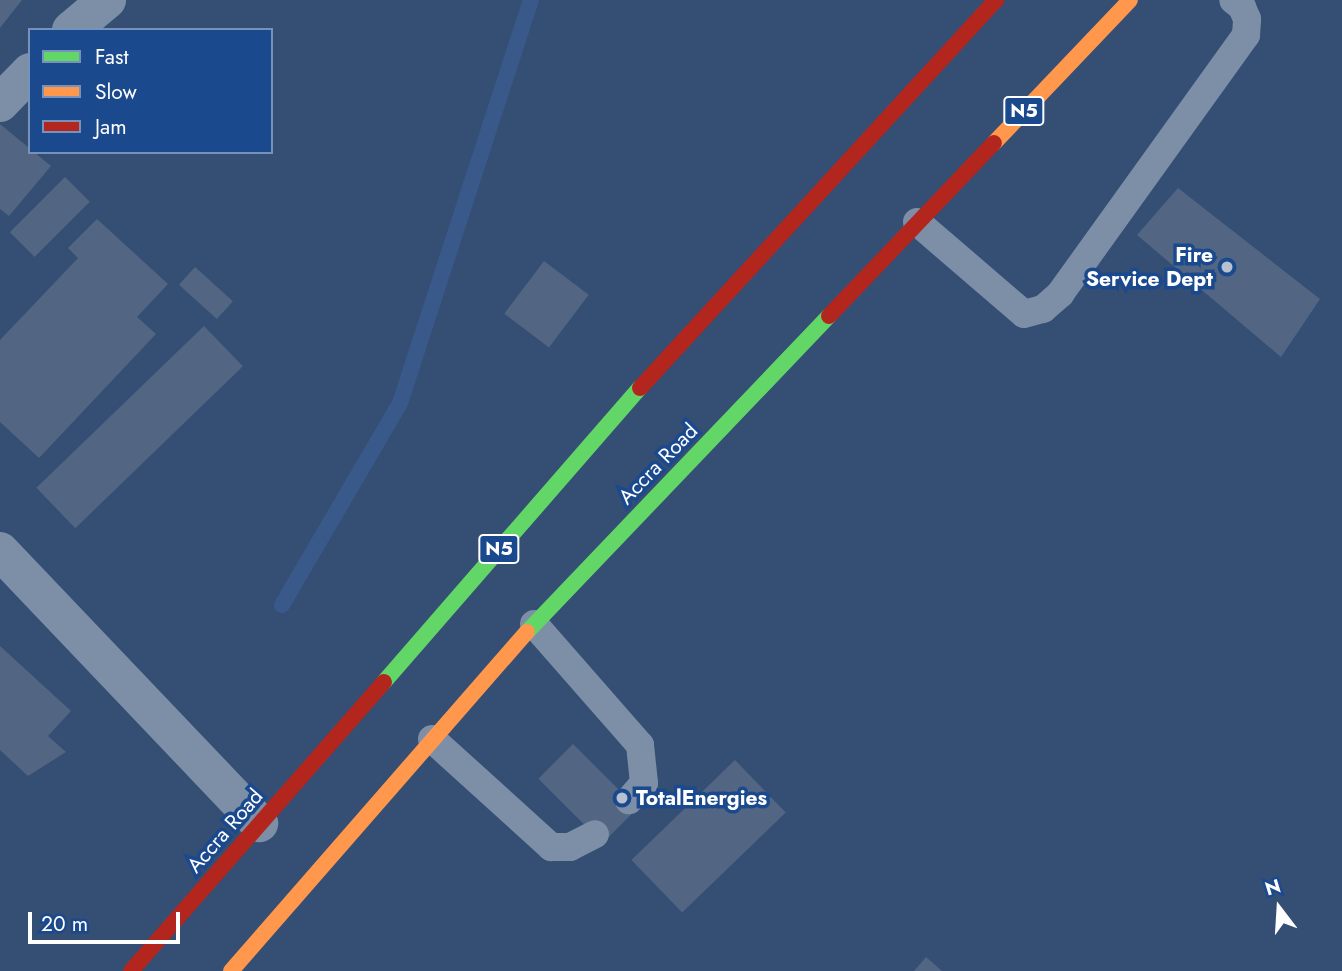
<!DOCTYPE html>
<style>
body{margin:0}
#map{position:relative;width:1342px;height:971px;overflow:hidden;background:#354e74;font-family:Jost,sans-serif}
div>[style]{position:absolute}
[style*='--x']{left:calc(var(--x)*1px);top:calc(var(--y)*1px);width:calc(var(--w)*1px);rotate:calc(var(--a)*1deg)}
.stream>*{height:16px;margin:-8px;padding:0 8px;transform-origin:8px;border-radius:8px;background:#39598b}
.building>*{inset:0;background:#526684;transform-origin:0 0}
.lane>*{height:28px;margin:-14px;padding:0 14px;transform-origin:14px;border-radius:14px;background:#7c8fa7}
.street>*{height:38px;margin:-19px;padding:0 19px;transform-origin:19px;border-radius:19px;background:#7c8fa7}
.fast>*{height:16px;margin:-8px;padding:0 8px;transform-origin:8px;border-radius:8px;background:#63d668}
.slow>*{height:16px;margin:-8px;padding:0 8px;transform-origin:8px;border-radius:8px;background:#ff974d}
.jam>*{height:16px;margin:-8px;padding:0 8px;transform-origin:8px;border-radius:8px;background:#b3261e}
.dots>*{width:19px;height:19px;translate:-50% -50%;box-sizing:border-box;border:4px solid #1b498e;border-radius:50%}
span{translate:-50% -50%;white-space:nowrap;text-align:center;line-height:1.15;-webkit-text-stroke:7px #1b498e;paint-order:stroke}
.shield-label span{padding:2px 5px;background:#1b498e;border:2px solid;border-radius:5px;-webkit-text-stroke-width:0}
.shield-label{font-size:19px;color:#fff;font-weight:700}
.poi-label{font-size:21px;color:#fff;font-weight:700}
.right{translate:-100% -50%;text-align:right}
.left{translate:0 -50%;text-align:left}
.street-label{font-size:21px;color:#fff}
.legend{position:absolute;left:28px;top:28px;width:245px;height:126px;box-sizing:border-box;background:#1b498e;border:2px solid #7692bb;margin:0;padding:9px 12px;list-style:none;font-size:21px;color:#fff}
.legend li{display:flex;align-items:center;gap:14px;height:35px}
.legend b{width:35px;border:2px solid #7692bb}
.north{position:absolute;left:1244px;top:873px;width:70px;height:70px;-webkit-text-stroke:5px #1b498e;paint-order:stroke;rotate:343deg;font-size:19px;font-weight:700;line-height:28px;text-align:center;color:#fff}
.north::after{content:'';display:block;margin:auto;width:24px;height:32px;background:#fff;clip-path:polygon(50% 0,100% 100%,50% 72%,0 100%)}
.scale{position:absolute;left:28px;top:912px;width:152px;height:32px;box-sizing:border-box;border:4px solid #fff;border-top:0;padding-left:9px;font-size:21px;line-height:24px;white-space:nowrap;color:#fff;-webkit-text-stroke:5px #1b498e;paint-order:stroke}
</style>
<div id="map">
<div class="stream">
<div style="--x:282;--y:605;--w:234;--a:-59.7"></div>
<div style="--x:400;--y:403;--w:424;--a:-72"></div>
</div>
<div class="building">
<div style="clip-path:polygon(0 0,22px 0,0 28px)"></div>
<div style="clip-path:polygon(0 124px,51px 166px,9px 216px,0 209px)"></div>
<div style="left:65px;top:177px;width:35px;height:78px;rotate:45deg"></div>
<div style="clip-path:polygon(1178px 188px,1320px 299px,1281px 357px,1137px 235px)"></div>
<div style="clip-path:polygon(97px 219px,168px 284px,137px 317px,156px 334px,39px 458px,0 422px,0 340px,78px 258px,68px 248px)"></div>
<div style="left:544px;top:261px;width:56px;height:66px;rotate:37deg"></div>
<div style="left:195px;top:267px;width:51px;height:24px;rotate:42deg"></div>
<div style="left:204px;top:326px;width:56px;height:233px;rotate:46deg"></div>
<div style="clip-path:polygon(0 646px,71px 711px,48px 736px,66px 752px,28px 776px,0 750px)"></div>
<div style="left:573px;top:744px;width:91px;height:49px;rotate:45deg"></div>
<div style="left:735px;top:760px;width:73px;height:144px;rotate:46deg"></div>
<div style="clip-path:polygon(926px 957px,942px 971px,914px 971px)"></div>
</div>
<div class="lane">
<div style="--x:917;--y:222;--w:141;--a:40.7"></div>
<div style="--x:1024;--y:314;--w:20;--a:-15"></div>
<div style="--x:1043;--y:309;--w:23;--a:-41"></div>
<div style="--x:1060;--y:294;--w:319;--a:-54.3"></div>
<div style="--x:1246;--y:35;--w:16;--a:-86"></div>
<div style="--x:1247;--y:19;--w:13;--a:-113"></div>
<div style="--x:1242;--y:7;--w:11;--a:-142"></div>
<div style="--x:534;--y:624;--w:161;--a:48.8"></div>
<div style="--x:640;--y:745;--w:38;--a:84"></div>
<div style="--x:644;--y:783;--w:23;--a:131"></div>
<div style="--x:432;--y:739;--w:161;--a:42.2"></div>
<div style="--x:551;--y:847;--w:19;--a:0"></div>
<div style="--x:570;--y:847;--w:28;--a:-27"></div>
</div>
<div class="street">
<div style="--x:71;--y:30;--w:47;--a:-39.8"></div>
<div style="--x:0;--y:103;--w:43;--a:-45.9"></div>
<div style="--x:0;--y:551;--w:376;--a:46.4"></div>
</div>
<div class="fast">
<div style="--x:527;--y:632;--w:437;--a:-46.3"></div>
<div style="--x:384;--y:682;--w:390;--a:-49"></div>
</div>
<div class="slow">
<div style="--x:994;--y:143;--w:197;--a:-46.4"></div>
<div style="--x:231;--y:971;--w:450;--a:-48.9"></div>
</div>
<div class="jam">
<div style="--x:829;--y:316;--w:239;--a:-46.4"></div>
<div style="--x:640;--y:388;--w:527;--a:-47.46"></div>
<div style="--x:131;--y:971;--w:384;--a:-48.8"></div>
</div>
<div class="dots">
<div style="left:1227px;top:267px;background:#b8c1ce"></div>
<div style="left:622px;top:798px;background:#b8c1ce"></div>
</div>
<div class="shield-label">
<span style="left:1024px;top:111px">N5</span>
<span style="left:499px;top:549px">N5</span>
</div>
<div class="poi-label">
<span class="right" style="left:1213px;top:267px">Fire<br>Service Dept</span>
<span class="left" style="left:636px;top:798px">TotalEnergies</span>
</div>
<div class="street-label">
<span style="left:658px;top:464px;rotate:-46deg">Accra Road</span>
<span style="left:225px;top:831px;rotate:-49deg">Accra Road</span>
</div>
<ul class="legend">
<li><b style="height:9px;background:#63d668"></b>Fast</li>
<li><b style="height:9px;background:#ff974d"></b>Slow</li>
<li><b style="height:9px;background:#b3261e"></b>Jam</li>
</ul>
<div class="north">N</div>
<div class="scale">20 m</div>
</div>
